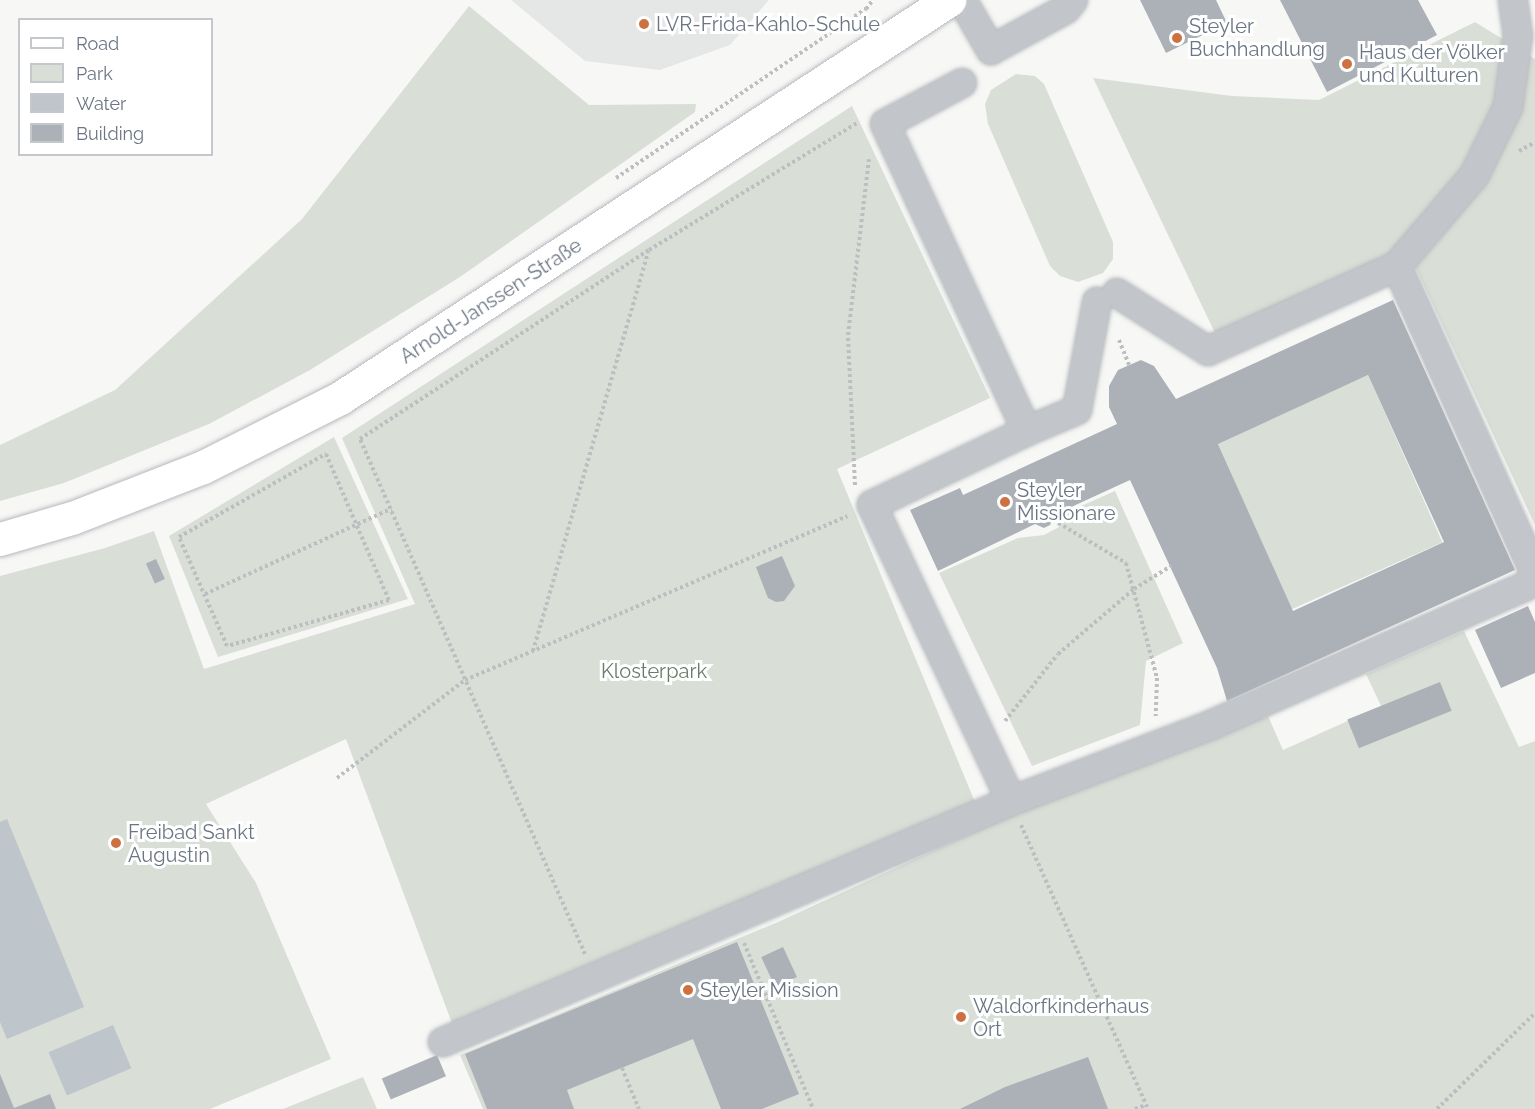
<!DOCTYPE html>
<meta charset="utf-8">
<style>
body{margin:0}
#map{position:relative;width:1535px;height:1109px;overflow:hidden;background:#f7f8f6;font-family:Raleway,sans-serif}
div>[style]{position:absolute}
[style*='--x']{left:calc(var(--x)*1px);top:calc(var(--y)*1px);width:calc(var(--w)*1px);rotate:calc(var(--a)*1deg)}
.built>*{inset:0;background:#e5e7e6}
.green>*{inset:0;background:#d9ded7;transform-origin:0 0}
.water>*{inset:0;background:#bec5cb;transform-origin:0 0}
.building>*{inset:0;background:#acb1b7;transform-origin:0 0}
.path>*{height:4px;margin-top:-2px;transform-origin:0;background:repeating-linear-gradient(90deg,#bcbec0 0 3px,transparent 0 6px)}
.roads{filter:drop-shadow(0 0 2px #b6b9bd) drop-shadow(0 0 2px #b6b9bd)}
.minor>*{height:28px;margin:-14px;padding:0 14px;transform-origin:14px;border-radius:14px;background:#c2c5c9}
.major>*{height:33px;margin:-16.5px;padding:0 16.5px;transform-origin:16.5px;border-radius:16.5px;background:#fff}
.dots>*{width:16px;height:16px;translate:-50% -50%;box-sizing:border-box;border:3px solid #fff;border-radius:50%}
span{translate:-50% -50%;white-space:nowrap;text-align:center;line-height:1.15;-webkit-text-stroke:6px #fff;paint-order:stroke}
.poi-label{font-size:20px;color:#6b7583}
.left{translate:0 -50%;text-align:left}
.street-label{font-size:20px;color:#6b7583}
.park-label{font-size:20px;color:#6a7b69}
.legend{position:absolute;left:18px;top:18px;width:195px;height:138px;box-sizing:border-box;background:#fff;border:2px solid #c4c8cd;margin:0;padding:8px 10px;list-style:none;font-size:18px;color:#6b7583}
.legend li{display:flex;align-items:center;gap:12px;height:30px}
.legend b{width:30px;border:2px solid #c4c8cd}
</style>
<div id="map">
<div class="built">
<div style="clip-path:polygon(511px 0,769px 0,730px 45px,660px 70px,585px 61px)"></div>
</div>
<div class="green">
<div style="clip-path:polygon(469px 6px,589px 105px,696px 104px,695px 112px,460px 277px,310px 370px,209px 424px,64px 483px,0 501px,0 445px,115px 390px,302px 219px)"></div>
<div style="clip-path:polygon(1475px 22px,1535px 59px,1535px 525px,1407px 249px,1215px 333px,1093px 78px,1232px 96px,1319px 100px)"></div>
<div style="clip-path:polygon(1016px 74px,1035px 76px,1044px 84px,1113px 242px,1113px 259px,1103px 273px,1078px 282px,1060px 276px,1050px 266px,988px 124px,985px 104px,991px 90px)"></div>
<div style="clip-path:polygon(852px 106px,990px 398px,837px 469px,975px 802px,453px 1026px,346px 739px,206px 804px,256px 883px,331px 1059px,210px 1109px,0 1109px,0 576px,105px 548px,154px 531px,204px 669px,415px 604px,342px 438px)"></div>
<div style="left:1368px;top:375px;width:183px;height:165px;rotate:66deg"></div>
<div style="clip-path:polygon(334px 437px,408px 599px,218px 657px,169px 536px)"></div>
<div style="clip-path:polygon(1115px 491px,1183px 643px,1146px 661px,1140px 725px,1032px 766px,939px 573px,1018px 538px,1044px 535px,1059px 527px,1061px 515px)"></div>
<div style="clip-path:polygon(1464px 631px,1519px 747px,1535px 741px,1535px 1109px,483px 1109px,460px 1055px,778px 922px,1009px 816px,1268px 716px,1283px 750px,1381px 706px,1366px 674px)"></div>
<div style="clip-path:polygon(363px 1077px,377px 1109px,283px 1109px)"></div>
</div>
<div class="water">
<div style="clip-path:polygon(7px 819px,84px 1007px,7px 1039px,0 1022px,0 822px)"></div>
<div style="left:113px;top:1025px;width:47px;height:70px;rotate:67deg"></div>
</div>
<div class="building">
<div style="clip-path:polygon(1140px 0,1216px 0,1227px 23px,1166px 53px)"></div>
<div style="clip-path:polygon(1280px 0,1418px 0,1437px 35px,1327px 92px)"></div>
<div style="clip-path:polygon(evenodd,1393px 300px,1515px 570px,1227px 701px,1217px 668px,1130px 480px,1056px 514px,1050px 525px,1044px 528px,1035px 524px,938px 571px,910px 510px,960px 488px,963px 495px,1117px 424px,1109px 407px,1109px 386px,1118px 370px,1141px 360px,1154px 366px,1176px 399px,1393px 300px,1368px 375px,1444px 542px,1293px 611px,1218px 444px,1368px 375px)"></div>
<div style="clip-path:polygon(782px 556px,795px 586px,784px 601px,776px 602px,768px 598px,756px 567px)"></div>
<div style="left:156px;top:559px;width:22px;height:11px;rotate:66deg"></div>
<div style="clip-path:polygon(1528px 606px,1535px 622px,1535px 673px,1501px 688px,1475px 630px)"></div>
<div style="left:1440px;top:682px;width:31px;height:100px;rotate:68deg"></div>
<div style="clip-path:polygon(737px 942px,799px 1094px,762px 1109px,721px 1109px,693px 1039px,567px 1090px,574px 1109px,487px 1109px,465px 1054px)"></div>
<div style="left:783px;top:947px;width:33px;height:24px;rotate:65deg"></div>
<div style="left:437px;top:1055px;width:23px;height:60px;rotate:67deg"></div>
<div style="clip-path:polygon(1088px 1057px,1108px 1109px,960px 1109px,1005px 1087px)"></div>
<div style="clip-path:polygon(0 1074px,14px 1108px,50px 1094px,56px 1109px,0 1109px)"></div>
</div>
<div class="path">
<div style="--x:1519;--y:151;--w:18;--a:-29"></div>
<div style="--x:616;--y:178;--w:302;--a:-34.1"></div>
<div style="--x:866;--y:9;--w:11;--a:-52"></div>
<div style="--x:1119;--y:340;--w:27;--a:68"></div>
<div style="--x:326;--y:454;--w:159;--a:66.7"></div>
<div style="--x:389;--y:600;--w:168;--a:164.1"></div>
<div style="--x:227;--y:646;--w:119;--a:-113.8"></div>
<div style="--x:179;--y:537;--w:169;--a:-29.5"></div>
<div style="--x:855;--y:485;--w:150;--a:-92.7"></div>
<div style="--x:848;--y:335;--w:177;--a:-83.2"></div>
<div style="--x:1053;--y:520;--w:85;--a:30.5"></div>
<div style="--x:1126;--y:563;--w:119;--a:74.9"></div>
<div style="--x:1157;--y:678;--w:38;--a:92"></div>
<div style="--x:205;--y:594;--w:205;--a:-24.6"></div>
<div style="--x:533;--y:651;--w:415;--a:-73.9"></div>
<div style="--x:1005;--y:721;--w:85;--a:-51.7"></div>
<div style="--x:1058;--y:654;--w:100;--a:-40.5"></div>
<div style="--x:1134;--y:589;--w:44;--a:-31.9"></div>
<div style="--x:337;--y:778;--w:161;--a:-37.4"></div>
<div style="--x:465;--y:680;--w:416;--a:-23.2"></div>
<div style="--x:1021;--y:825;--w:311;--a:65.9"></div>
<div style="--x:744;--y:943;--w:180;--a:67.4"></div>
<div style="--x:585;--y:954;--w:562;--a:-113.6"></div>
<div style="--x:360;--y:439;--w:345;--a:-33.2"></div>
<div style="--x:649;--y:250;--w:244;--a:-31.4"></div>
<div style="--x:622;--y:1068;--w:44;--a:67.5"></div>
<div style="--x:1135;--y:1109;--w:12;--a:-20"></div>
<div style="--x:1437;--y:1109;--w:137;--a:-44.4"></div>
</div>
<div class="roads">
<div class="minor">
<div style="--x:962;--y:0;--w:58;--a:59.9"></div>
<div style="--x:991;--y:50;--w:85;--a:-28.7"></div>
<div style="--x:1066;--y:9;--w:11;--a:-52"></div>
<div style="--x:962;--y:83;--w:87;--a:152"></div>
<div style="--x:885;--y:124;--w:338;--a:65.2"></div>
<div style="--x:1027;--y:431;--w:172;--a:154.5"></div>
<div style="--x:872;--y:505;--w:327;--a:64.8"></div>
<div style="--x:1011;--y:801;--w:214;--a:-20.8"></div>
<div style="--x:1211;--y:725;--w:354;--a:-23.8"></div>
<div style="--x:1397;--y:266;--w:118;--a:-49.5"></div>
<div style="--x:1474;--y:176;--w:77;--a:-63.8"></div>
<div style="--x:1508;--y:107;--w:72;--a:-82"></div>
<div style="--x:1518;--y:36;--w:36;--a:-98"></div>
<div style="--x:1117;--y:293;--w:108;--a:32.5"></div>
<div style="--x:1208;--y:351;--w:207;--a:-24.2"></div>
<div style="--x:1397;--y:266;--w:337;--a:65.8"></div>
<div style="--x:1027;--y:431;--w:54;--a:-22.8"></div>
<div style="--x:1077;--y:410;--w:110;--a:-79.5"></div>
<div style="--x:443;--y:1042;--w:617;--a:-22.99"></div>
</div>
<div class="major">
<div style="--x:0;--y:539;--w:75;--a:-16.3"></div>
<div style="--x:72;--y:518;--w:141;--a:-21.3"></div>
<div style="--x:203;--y:467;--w:153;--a:-26.7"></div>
<div style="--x:340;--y:398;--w:728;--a:-33.17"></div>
</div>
</div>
<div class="dots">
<div style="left:644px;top:24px;background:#cd7140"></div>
<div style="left:1177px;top:38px;background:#cd7140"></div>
<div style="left:1347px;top:64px;background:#cd7140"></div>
<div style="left:1005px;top:502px;background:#cd7140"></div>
<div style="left:116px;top:843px;background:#cd7140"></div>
<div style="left:688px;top:990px;background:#cd7140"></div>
<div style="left:961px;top:1017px;background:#cd7140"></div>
</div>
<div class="poi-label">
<span class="left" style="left:656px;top:24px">LVR-Frida-Kahlo-Schule</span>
<span class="left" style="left:1189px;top:38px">Steyler<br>Buchhandlung</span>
<span class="left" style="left:1359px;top:64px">Haus der Völker<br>und Kulturen</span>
<span class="left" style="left:1017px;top:502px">Steyler<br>Missionare</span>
<span class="left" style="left:128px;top:844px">Freibad Sankt<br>Augustin</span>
<span class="left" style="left:700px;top:990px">Steyler Mission</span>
<span class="left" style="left:973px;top:1018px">Waldorfkinderhaus<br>Ort</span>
</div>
<div class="street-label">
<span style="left:491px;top:301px;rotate:-33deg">Arnold-Janssen-Straße</span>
</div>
<div class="park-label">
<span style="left:654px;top:671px">Klosterpark</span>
</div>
<ul class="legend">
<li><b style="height:8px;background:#fff"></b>Road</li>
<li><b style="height:16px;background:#d9ded7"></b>Park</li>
<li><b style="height:16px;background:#bec5cb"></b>Water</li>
<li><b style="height:16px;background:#acb1b7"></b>Building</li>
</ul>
</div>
